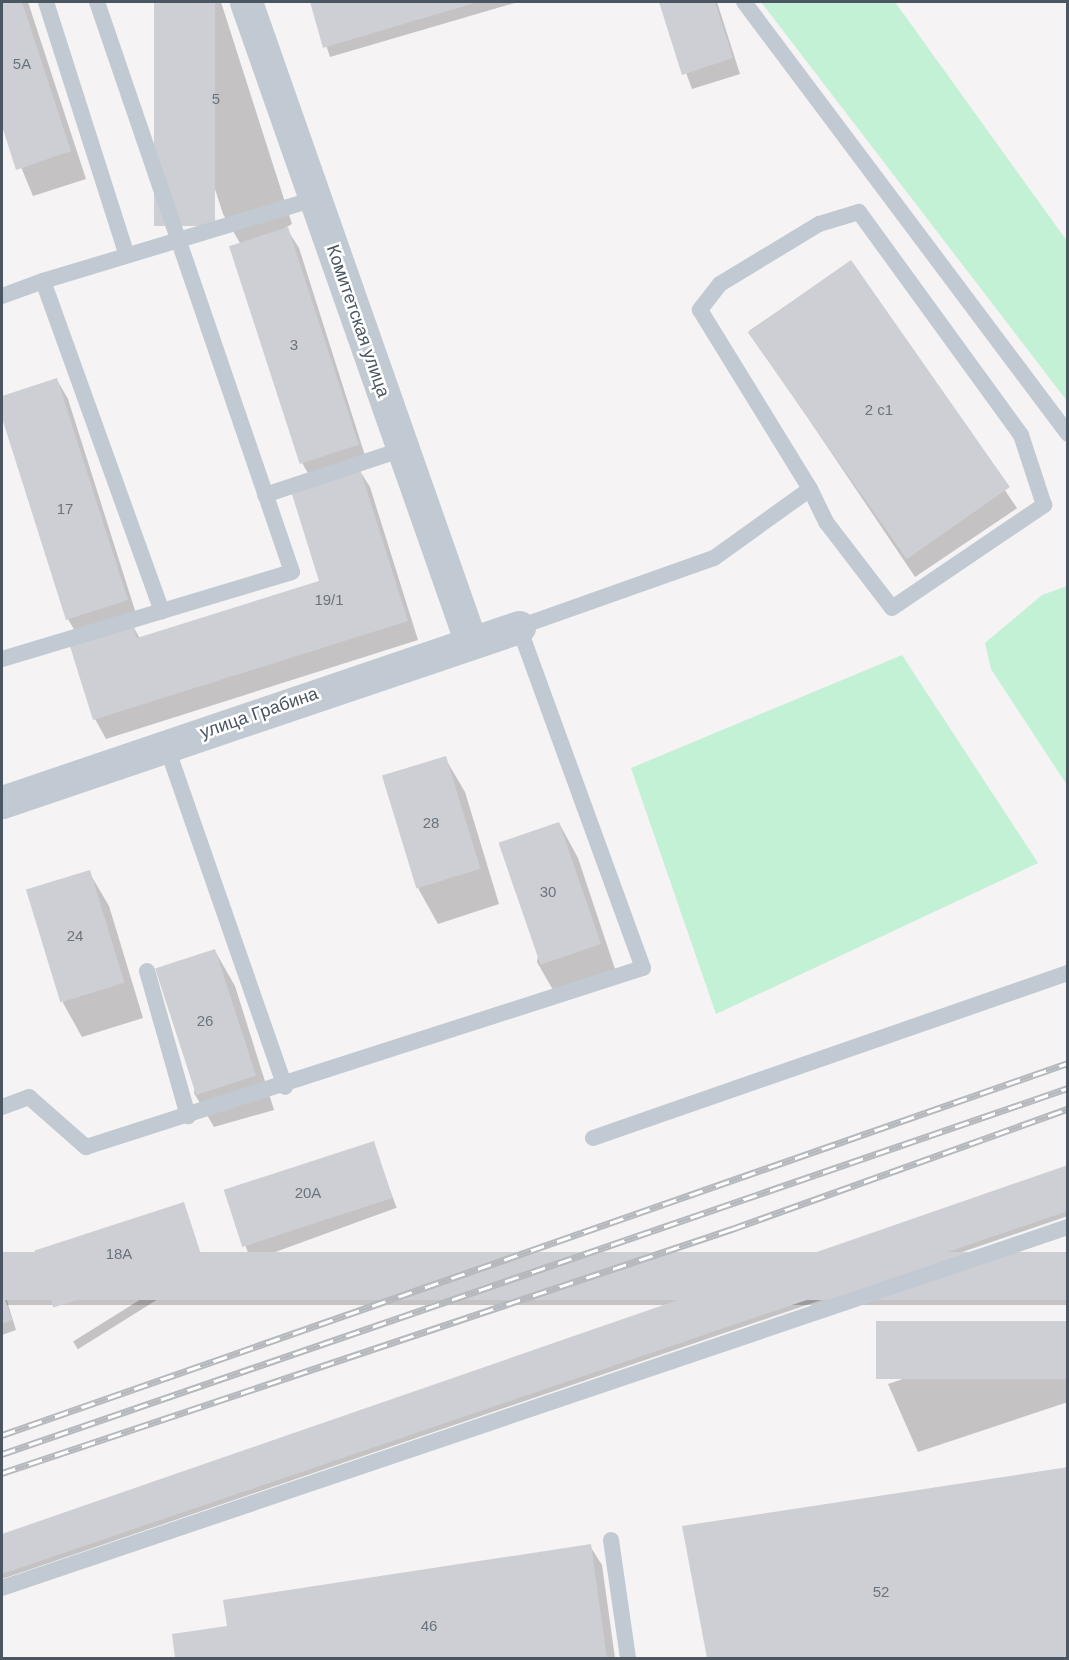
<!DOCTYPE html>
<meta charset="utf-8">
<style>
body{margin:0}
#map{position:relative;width:1069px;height:1660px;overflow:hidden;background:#f5f3f3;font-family:Arial,sans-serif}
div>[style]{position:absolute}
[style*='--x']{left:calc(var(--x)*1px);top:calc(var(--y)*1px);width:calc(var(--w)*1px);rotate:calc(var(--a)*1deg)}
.green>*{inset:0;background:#c3f1d5}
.shadow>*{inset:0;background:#0003;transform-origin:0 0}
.building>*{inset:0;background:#cdcfd5;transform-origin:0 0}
.lane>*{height:16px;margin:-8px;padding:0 8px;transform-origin:8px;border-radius:8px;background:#c1cad2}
.street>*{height:33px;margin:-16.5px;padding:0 16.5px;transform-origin:16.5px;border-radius:16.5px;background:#c1cad2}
.rail>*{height:7px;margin-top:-3.5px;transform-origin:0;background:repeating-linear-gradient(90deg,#fff 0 14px,#b5b8bd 0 28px);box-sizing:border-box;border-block:2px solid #b5b8bd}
span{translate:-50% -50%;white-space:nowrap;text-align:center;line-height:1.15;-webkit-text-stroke:5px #fff;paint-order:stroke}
.number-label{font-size:15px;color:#6b747e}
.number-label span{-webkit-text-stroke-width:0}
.street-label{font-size:18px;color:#4a5661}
.frame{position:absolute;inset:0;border:3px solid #4a5661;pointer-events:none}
</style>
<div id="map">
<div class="green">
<div style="clip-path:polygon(761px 2px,895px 2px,1067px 241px,1067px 401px)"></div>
<div style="clip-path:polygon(1067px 586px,1068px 586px,1067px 785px,991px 669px,985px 643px,1042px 595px)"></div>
<div style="clip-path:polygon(902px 655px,1038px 863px,716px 1014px,631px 768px)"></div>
</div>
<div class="shadow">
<div style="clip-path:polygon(2px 2px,28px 2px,86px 179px,33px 196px,2px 121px)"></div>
<div style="clip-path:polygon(155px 2px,221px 2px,292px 224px,280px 231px,287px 229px,299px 248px,368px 465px,358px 468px,370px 487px,418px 640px,106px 739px,95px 719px,79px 638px,68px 619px,2px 413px,2px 398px,57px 380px,68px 399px,138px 620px,131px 622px,140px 639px,321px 582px,313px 482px,301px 461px,240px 243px,223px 214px)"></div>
<div style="clip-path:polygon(312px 2px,518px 2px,330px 57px)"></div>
<div style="clip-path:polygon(660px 2px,717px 2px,740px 74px,692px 89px)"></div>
<div style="left:851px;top:262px;width:297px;height:123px;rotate:56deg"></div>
<div style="clip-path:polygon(445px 758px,465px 792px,499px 904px,438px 924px,419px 890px,384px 777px)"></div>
<div style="clip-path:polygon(559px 823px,578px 858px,618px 978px,557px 997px,537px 962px)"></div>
<div style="clip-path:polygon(89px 872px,109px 906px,143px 1018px,82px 1037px,63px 1003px)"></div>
<div style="clip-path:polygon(215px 951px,235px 986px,274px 1110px,214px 1127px,194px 1093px)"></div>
<div style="left:373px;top:1143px;width:69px;height:155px;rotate:70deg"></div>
<div style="clip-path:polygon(1068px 1167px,1068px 1216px,2px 1579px,2px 1536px)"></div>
<div style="left:1068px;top:1254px;width:51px;height:1122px;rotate:90deg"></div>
<div style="left:202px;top:1261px;width:9px;height:152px;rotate:58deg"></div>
<div style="clip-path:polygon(2px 1285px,16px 1330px,2px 1335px)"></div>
<div style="clip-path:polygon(1068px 1323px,1068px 1402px,918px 1452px,888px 1384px)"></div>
<div style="clip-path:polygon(1068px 1468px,1068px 1658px,709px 1658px,684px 1527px)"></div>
<div style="clip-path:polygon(590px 1546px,602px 1565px,615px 1658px,177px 1658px,174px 1635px,229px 1627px,224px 1601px)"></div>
</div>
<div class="building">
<div style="clip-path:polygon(2px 2px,22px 2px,71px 151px,16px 170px,2px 126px)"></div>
<div style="left:154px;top:2px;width:61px;height:224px"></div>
<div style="clip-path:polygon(310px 2px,478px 2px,323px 48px)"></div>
<div style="clip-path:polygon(659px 2px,715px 2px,733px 58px,682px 75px)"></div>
<div style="left:288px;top:227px;width:229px;height:62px;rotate:72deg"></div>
<div style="left:851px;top:260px;width:277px;height:126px;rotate:55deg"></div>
<div style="clip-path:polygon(57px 378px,128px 600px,66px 620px,2px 418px,2px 396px)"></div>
<div style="clip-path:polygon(359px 466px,408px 621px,93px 720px,68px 640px,131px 620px,137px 638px,319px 581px,290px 488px)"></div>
<div style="left:446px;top:756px;width:118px;height:67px;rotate:73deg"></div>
<div style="left:559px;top:822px;width:129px;height:64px;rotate:71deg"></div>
<div style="left:90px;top:870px;width:118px;height:67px;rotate:73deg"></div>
<div style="left:215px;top:949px;width:133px;height:63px;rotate:72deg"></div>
<div style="left:374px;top:1141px;width:60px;height:158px;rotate:72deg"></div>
<div style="clip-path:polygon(1068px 1165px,1068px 1211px,2px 1574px,2px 1534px)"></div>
<div style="left:184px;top:1202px;width:60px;height:157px;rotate:72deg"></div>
<div style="left:1068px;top:1252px;width:48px;height:1122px;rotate:90deg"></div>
<div style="clip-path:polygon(2px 1290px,12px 1320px,2px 1324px)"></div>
<div style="left:1068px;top:1321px;width:58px;height:192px;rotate:90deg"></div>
<div style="clip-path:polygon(1068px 1467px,1068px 1658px,707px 1658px,682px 1526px)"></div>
<div style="clip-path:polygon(591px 1544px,607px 1658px,175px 1658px,172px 1634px,227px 1626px,223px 1600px)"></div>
</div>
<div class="lane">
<div style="--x:46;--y:2;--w:263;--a:72.3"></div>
<div style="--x:97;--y:2;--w:602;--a:71.11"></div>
<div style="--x:292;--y:572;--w:136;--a:163.3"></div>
<div style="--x:744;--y:2;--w:540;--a:53.13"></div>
<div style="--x:43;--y:281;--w:283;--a:-16.8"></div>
<div style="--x:2;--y:296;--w:44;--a:-20.1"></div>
<div style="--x:43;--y:281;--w:351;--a:70.2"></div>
<div style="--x:162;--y:611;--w:167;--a:163.3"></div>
<div style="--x:265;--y:495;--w:145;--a:-18.4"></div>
<div style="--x:166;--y:745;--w:362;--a:70.8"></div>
<div style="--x:147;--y:971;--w:151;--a:74.2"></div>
<div style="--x:2;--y:1107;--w:29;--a:-20"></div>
<div style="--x:29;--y:1097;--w:76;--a:41.3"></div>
<div style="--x:86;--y:1147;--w:585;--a:-17.82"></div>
<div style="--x:643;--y:968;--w:363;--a:-110"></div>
<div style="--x:519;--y:627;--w:207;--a:-19.5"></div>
<div style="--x:714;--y:558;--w:118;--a:-35.7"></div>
<div style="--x:810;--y:489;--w:37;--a:64"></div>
<div style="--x:826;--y:522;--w:108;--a:52.5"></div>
<div style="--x:892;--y:608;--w:184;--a:-34.1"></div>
<div style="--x:1044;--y:505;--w:74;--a:-108.2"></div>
<div style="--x:1021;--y:435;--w:276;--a:-126"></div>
<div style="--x:859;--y:212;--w:42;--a:163.3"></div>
<div style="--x:819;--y:224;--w:116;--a:148.8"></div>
<div style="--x:720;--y:284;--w:33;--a:128"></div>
<div style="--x:700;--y:310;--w:210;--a:58.4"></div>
<div style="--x:593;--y:1138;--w:503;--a:-19.16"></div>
<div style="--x:611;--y:1540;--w:119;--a:81.8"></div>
<div style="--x:2;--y:1588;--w:1125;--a:-18.71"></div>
</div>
<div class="street">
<div style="--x:246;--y:2;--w:676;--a:70.65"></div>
<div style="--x:2;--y:802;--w:546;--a:-18.7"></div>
</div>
<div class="rail">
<div style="--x:2;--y:1435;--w:1129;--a:-19.24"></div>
<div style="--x:2;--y:1454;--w:1127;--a:-18.95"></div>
<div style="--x:2;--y:1473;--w:770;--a:-18.48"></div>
<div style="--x:732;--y:1229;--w:357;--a:-19.7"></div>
</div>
<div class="number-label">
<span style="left:22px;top:64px">5А</span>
<span style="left:216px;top:99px">5</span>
<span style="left:294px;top:345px">3</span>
<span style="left:879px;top:410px">2 с1</span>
<span style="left:65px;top:509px">17</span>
<span style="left:329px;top:600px">19/1</span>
<span style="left:431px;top:823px">28</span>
<span style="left:548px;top:892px">30</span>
<span style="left:75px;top:936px">24</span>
<span style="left:205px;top:1021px">26</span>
<span style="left:308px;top:1193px">20А</span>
<span style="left:119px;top:1254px">18А</span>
<span style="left:881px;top:1592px">52</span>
<span style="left:429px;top:1626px">46</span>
</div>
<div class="street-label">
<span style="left:358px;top:321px;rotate:71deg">Комитетская улица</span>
<span style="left:259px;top:713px;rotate:-19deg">улица Грабина</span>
</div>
<div class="frame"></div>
</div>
